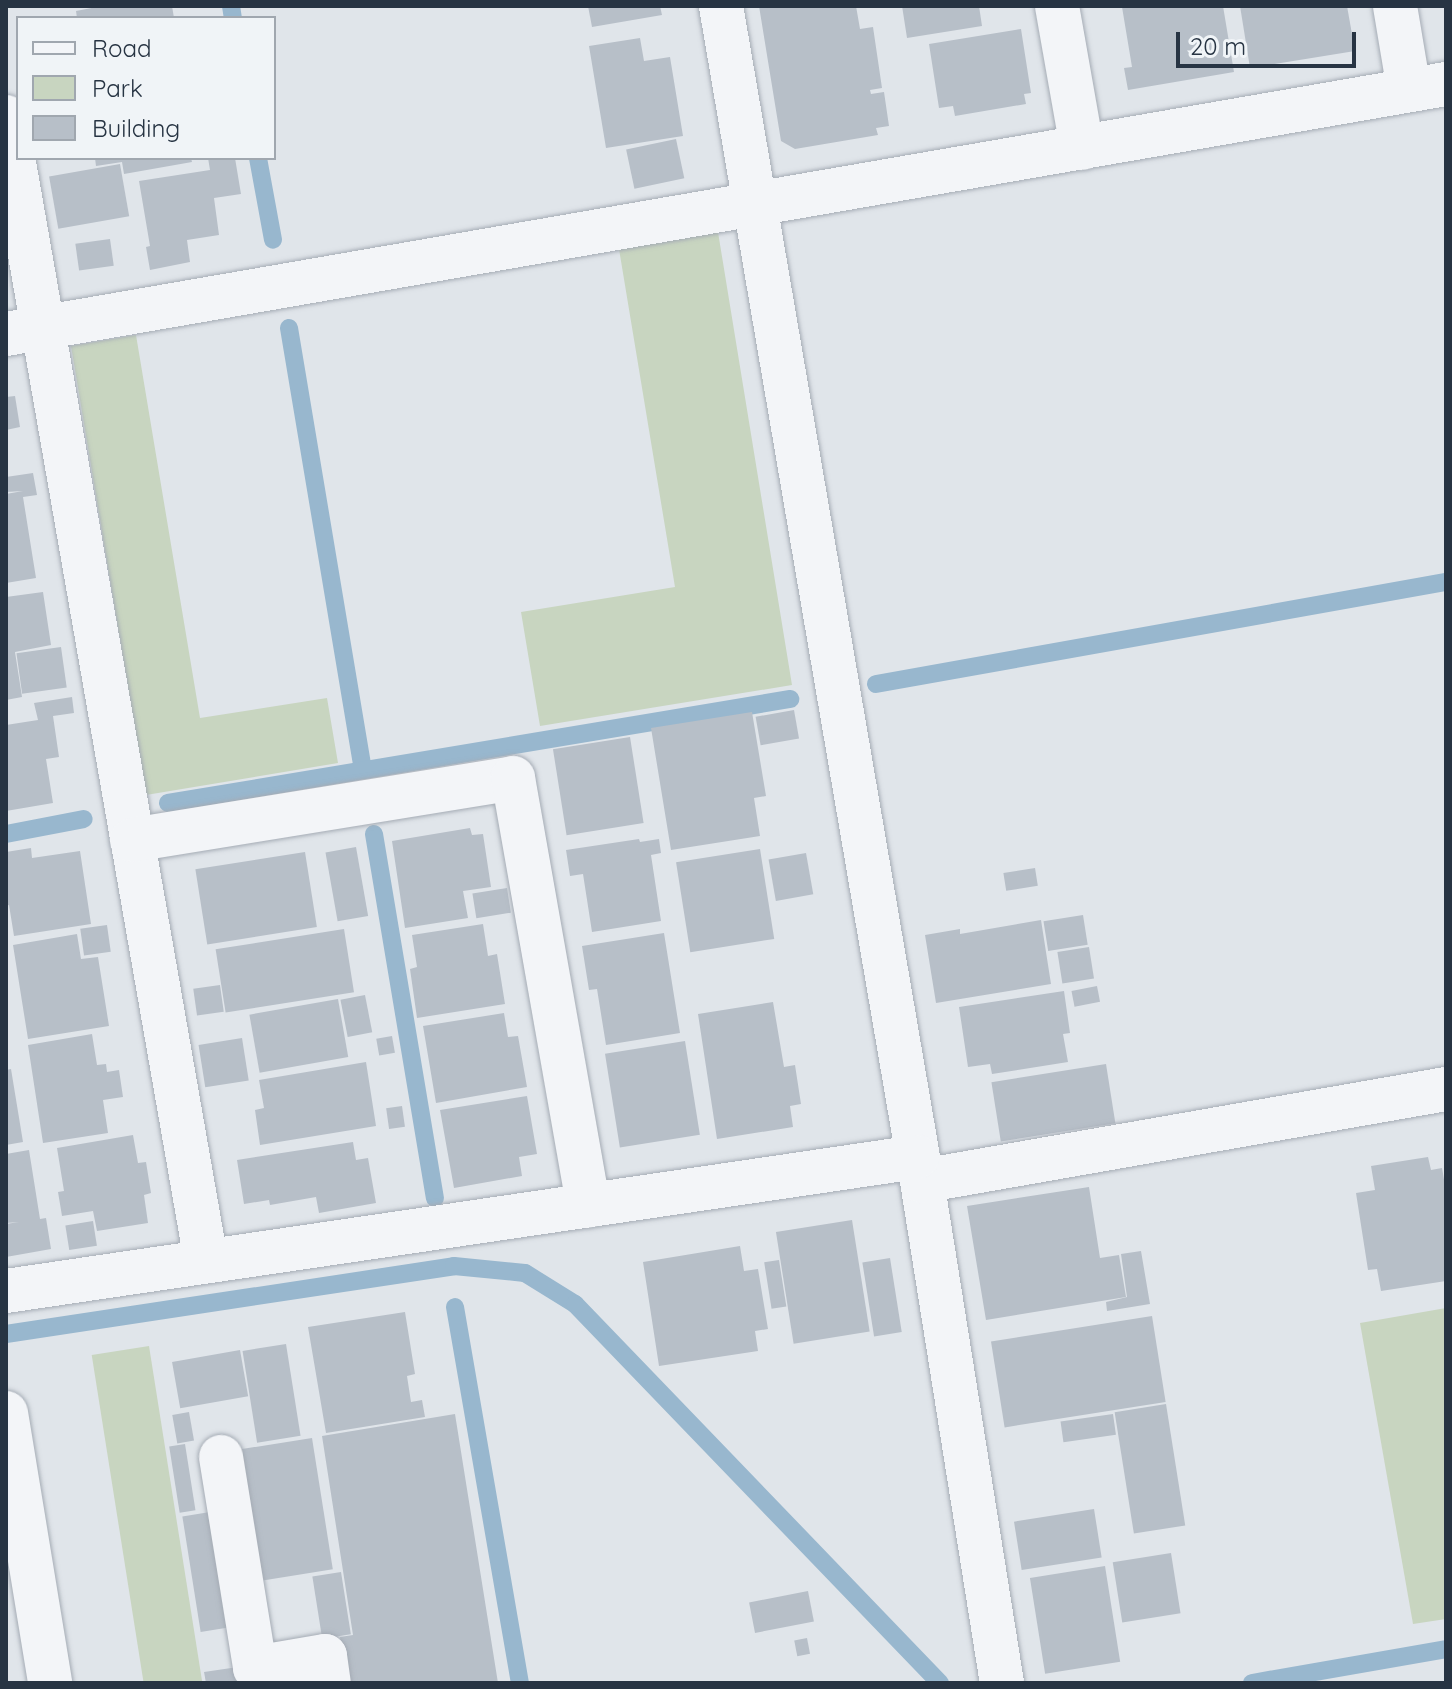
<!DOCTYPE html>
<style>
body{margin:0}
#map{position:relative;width:1452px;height:1689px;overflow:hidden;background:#e0e5ea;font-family:Quicksand,sans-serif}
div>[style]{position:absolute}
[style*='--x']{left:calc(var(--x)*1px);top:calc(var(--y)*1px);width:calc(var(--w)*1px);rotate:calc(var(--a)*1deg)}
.green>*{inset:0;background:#c8d5c0;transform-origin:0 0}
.stream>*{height:18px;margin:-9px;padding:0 9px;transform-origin:9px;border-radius:9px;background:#98b7ce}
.building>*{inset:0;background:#b7bfc8;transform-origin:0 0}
.roads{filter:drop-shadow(0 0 2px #a5acb5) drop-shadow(0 0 2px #a5acb5)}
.minor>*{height:44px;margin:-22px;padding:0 22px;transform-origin:22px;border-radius:22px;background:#f3f5f8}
span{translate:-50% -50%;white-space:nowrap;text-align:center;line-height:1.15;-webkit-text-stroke:6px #f0f4f7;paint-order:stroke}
.frame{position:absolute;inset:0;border:8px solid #273443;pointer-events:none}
.legend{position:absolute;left:16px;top:16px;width:260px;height:144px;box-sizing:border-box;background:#f0f4f7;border:2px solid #a0a7af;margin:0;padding:10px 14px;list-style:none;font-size:24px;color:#273443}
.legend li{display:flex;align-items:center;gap:16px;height:40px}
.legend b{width:40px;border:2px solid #a0a7af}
.scale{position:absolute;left:1176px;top:32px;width:180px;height:36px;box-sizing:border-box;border:4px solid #273443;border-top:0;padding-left:10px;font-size:24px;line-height:28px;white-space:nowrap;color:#273443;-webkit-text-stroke:6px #f0f4f7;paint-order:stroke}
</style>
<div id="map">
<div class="green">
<div style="clip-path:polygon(718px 232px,792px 685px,540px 726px,521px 612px,675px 587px,619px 249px)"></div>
<div style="clip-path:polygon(136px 335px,200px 718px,327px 698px,338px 763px,146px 795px,71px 346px)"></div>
<div style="clip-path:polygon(1446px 1308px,1446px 1619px,1413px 1624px,1360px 1323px)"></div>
<div style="left:149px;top:1346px;width:341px;height:58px;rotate:81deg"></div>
</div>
<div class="stream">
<div style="--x:231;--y:6;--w:12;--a:81"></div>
<div style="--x:258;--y:158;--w:83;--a:79.6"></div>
<div style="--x:289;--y:328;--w:448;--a:80.5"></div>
<div style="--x:876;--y:684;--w:579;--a:-10.15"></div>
<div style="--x:168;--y:803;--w:631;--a:-9.49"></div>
<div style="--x:6;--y:834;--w:79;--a:-10.9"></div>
<div style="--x:374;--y:834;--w:369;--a:80.5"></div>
<div style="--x:455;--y:1307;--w:382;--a:80.2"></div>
<div style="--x:6;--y:1334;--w:453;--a:-8.6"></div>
<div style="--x:454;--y:1266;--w:71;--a:5.6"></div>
<div style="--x:525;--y:1273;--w:59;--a:31.8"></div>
<div style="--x:575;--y:1304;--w:526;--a:46.08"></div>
<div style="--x:1252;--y:1683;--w:197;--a:-9.9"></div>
</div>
<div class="building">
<div style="clip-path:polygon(102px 6px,172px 6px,174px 18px,77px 18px,76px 11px)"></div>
<div style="clip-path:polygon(588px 6px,660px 6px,662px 15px,592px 27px)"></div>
<div style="clip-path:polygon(759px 6px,856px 6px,860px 29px,873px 27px,882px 88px,870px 90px,871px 94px,884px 92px,889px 126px,876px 128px,878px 135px,795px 149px,781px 141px)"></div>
<div style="clip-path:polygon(902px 6px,979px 6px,982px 26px,907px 38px)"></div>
<div style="clip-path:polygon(1223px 6px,1234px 72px,1128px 90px,1124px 68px,1132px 67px,1122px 7px)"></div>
<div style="clip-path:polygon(1240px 6px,1347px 6px,1355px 51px,1250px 68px)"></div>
<div style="clip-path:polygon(1021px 29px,1031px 93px,1024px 94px,1026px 104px,955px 116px,953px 106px,939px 108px,929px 44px)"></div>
<div style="clip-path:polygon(640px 38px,644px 61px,670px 57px,683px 136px,606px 148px,589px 46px)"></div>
<div style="left:676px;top:139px;width:40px;height:51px;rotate:78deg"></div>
<div style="clip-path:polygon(95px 158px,191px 158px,192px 162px,124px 174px,122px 162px,96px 166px)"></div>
<div style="clip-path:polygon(208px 158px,235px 158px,241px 194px,214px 198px,219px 235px,187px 240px,190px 262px,150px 270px,146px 247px,150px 246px,139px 181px,210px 170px)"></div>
<div style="left:120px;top:164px;width:53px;height:72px;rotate:80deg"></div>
<div style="left:110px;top:239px;width:27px;height:35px;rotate:82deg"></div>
<div style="clip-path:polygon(15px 396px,20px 427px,6px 430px,6px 397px)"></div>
<div style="clip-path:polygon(33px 473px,37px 495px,23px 497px,36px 578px,6px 583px,6px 494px,23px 491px,6px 492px,6px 477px)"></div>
<div style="clip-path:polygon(43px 592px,51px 645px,15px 652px,22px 697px,6px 700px,6px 597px)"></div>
<div style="left:61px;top:647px;width:41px;height:45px;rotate:82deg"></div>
<div style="clip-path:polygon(72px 697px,74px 713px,53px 716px,59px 757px,46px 759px,53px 803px,6px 811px,6px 725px,38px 720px,34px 703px)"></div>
<div style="left:794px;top:710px;width:29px;height:39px;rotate:80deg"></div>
<div style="clip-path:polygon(752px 712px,766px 796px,754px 798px,760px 836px,671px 850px,651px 728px)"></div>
<div style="left:630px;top:737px;width:87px;height:78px;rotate:81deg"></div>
<div style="clip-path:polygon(470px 828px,472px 835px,483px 834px,491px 887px,463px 891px,468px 918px,405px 928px,392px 841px)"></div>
<div style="clip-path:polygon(639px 839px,640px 842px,659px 839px,661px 853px,651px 855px,661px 921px,592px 932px,583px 874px,570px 876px,566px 850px)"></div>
<div style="left:356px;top:847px;width:70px;height:31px;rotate:80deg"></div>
<div style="clip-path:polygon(31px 848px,32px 858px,80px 851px,91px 924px,14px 936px,9px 905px,6px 906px,6px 852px)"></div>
<div style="left:760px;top:849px;width:91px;height:85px;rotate:81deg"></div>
<div style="left:305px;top:852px;width:76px;height:111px;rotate:81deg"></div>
<div style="left:806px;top:853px;width:42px;height:38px;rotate:80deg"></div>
<div style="left:1035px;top:868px;width:18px;height:32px;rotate:81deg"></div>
<div style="left:507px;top:888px;width:25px;height:35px;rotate:81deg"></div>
<div style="left:1083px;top:915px;width:30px;height:40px;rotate:81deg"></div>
<div style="clip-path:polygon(1041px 920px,1051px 984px,936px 1003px,925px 935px,960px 929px,960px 934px)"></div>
<div style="clip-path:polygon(483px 924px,488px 956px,497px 954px,505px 1004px,417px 1018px,410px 969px,417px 967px,412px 935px)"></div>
<div style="left:107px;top:925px;width:27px;height:27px;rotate:82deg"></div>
<div style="left:344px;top:929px;width:64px;height:130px;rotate:81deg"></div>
<div style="clip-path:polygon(664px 933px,680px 1033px,606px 1045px,597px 989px,589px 990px,582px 946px)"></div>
<div style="clip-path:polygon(77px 934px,81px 959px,98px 957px,109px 1026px,28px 1039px,13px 945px)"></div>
<div style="left:1089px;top:947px;width:32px;height:32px;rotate:81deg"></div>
<div style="left:220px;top:985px;width:27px;height:27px;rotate:82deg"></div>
<div style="left:1097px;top:986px;width:16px;height:26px;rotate:79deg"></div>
<div style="clip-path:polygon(1064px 991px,1070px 1033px,1063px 1034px,1068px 1062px,992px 1074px,990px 1064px,968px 1067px,959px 1007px)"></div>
<div style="left:365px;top:995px;width:38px;height:25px;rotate:79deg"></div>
<div style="left:338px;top:999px;width:59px;height:90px;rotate:80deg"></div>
<div style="clip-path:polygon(773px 1002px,784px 1067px,795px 1065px,801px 1104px,790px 1106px,793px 1127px,717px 1139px,698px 1014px)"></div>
<div style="clip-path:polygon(504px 1013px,508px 1037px,518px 1036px,527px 1087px,436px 1103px,423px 1026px)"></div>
<div style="clip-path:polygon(92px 1034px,97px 1065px,106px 1064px,107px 1072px,119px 1070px,123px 1097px,103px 1100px,108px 1133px,43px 1143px,28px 1045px)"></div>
<div style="left:392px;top:1036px;width:17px;height:16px;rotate:80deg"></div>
<div style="left:242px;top:1038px;width:43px;height:44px;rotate:81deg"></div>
<div style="left:685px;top:1041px;width:95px;height:81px;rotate:81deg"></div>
<div style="clip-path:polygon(366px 1062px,376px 1126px,260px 1145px,255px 1110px,264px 1108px,259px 1080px)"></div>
<div style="left:1106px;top:1064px;width:60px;height:116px;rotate:81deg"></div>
<div style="clip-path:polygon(11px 1069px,23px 1142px,6px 1145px,6px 1070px)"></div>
<div style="clip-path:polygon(527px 1096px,537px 1154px,519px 1157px,522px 1176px,454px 1188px,440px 1110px)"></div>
<div style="left:402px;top:1106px;width:21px;height:16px;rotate:82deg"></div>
<div style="clip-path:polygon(133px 1135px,138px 1163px,146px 1162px,151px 1193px,144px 1195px,148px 1223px,97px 1231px,93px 1211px,62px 1216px,58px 1192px,64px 1191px,57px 1148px)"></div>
<div style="clip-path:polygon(353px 1142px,356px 1160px,368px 1158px,376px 1203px,319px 1213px,316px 1197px,270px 1205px,269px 1200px,244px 1204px,237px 1160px)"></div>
<div style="clip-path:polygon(29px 1150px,40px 1219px,46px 1218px,51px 1249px,6px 1257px,6px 1224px,19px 1222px,6px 1223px,6px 1154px)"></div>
<div style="clip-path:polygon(1428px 1157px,1431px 1170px,1442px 1168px,1446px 1191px,1446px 1281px,1381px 1291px,1377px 1269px,1368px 1270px,1356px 1193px,1375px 1190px,1371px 1166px)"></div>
<div style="clip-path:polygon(1089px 1187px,1100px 1258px,1119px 1255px,1126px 1297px,986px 1320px,967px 1206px)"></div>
<div style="left:852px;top:1220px;width:113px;height:77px;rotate:81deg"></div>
<div style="left:93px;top:1221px;width:25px;height:28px;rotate:81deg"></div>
<div style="clip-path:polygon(740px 1246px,744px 1271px,758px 1269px,768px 1329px,755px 1331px,758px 1351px,659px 1366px,643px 1262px)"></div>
<div style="clip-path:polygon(1141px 1251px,1150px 1304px,1107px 1311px,1106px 1302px,1127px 1297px,1121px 1254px)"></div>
<div style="left:890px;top:1258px;width:75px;height:28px;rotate:81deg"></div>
<div style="left:779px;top:1260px;width:47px;height:15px;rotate:81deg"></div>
<div style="clip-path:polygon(405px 1312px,415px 1374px,407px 1376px,411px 1402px,422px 1400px,425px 1417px,326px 1433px,308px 1327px)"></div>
<div style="left:1152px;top:1316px;width:87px;height:163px;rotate:81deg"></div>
<div style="left:286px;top:1344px;width:93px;height:44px;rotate:81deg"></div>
<div style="left:240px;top:1350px;width:47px;height:69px;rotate:80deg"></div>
<div style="left:1166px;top:1404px;width:123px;height:52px;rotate:81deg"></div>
<div style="left:189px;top:1412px;width:29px;height:17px;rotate:80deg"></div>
<div style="clip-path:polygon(455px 1414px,498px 1683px,348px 1683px,340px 1637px,353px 1635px,322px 1436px)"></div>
<div style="left:1113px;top:1414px;width:21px;height:53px;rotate:82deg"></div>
<div style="left:312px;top:1438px;width:133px;height:74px;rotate:81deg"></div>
<div style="left:185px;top:1444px;width:67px;height:16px;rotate:81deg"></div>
<div style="left:1094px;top:1509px;width:49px;height:81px;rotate:81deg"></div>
<div style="left:210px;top:1512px;width:117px;height:28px;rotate:81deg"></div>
<div style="left:1171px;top:1553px;width:61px;height:59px;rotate:81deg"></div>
<div style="left:1105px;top:1566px;width:97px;height:76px;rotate:81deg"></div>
<div style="left:341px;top:1572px;width:63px;height:29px;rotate:81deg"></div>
<div style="left:808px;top:1591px;width:31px;height:60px;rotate:79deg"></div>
<div style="left:807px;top:1638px;width:16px;height:13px;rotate:79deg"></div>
<div style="clip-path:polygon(238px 1667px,240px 1683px,206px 1683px,204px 1672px)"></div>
</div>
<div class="roads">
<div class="minor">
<div style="--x:721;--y:6;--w:1192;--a:80.29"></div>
<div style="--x:922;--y:1181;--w:508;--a:80.95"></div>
<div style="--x:1057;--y:6;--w:144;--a:80"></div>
<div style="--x:1395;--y:6;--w:85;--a:80.5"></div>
<div style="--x:6;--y:117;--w:1161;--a:80.08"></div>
<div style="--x:6;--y:334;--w:1462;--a:-9.85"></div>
<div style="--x:132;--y:840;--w:386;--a:-9.2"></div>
<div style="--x:513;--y:778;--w:434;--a:80"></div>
<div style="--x:922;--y:1181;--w:532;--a:-9.96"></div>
<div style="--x:6;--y:1291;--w:921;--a:-8.37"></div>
<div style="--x:6;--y:1413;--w:274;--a:80.7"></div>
<div style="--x:221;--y:1457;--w:214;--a:80.8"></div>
<div style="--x:255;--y:1668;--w:71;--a:-9.7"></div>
<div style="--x:325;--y:1656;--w:27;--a:82"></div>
</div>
</div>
<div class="frame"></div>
<ul class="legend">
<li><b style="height:10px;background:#f3f5f8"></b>Road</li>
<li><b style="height:22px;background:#c8d5c0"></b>Park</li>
<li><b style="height:22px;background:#b7bfc8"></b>Building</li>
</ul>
<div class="scale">20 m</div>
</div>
